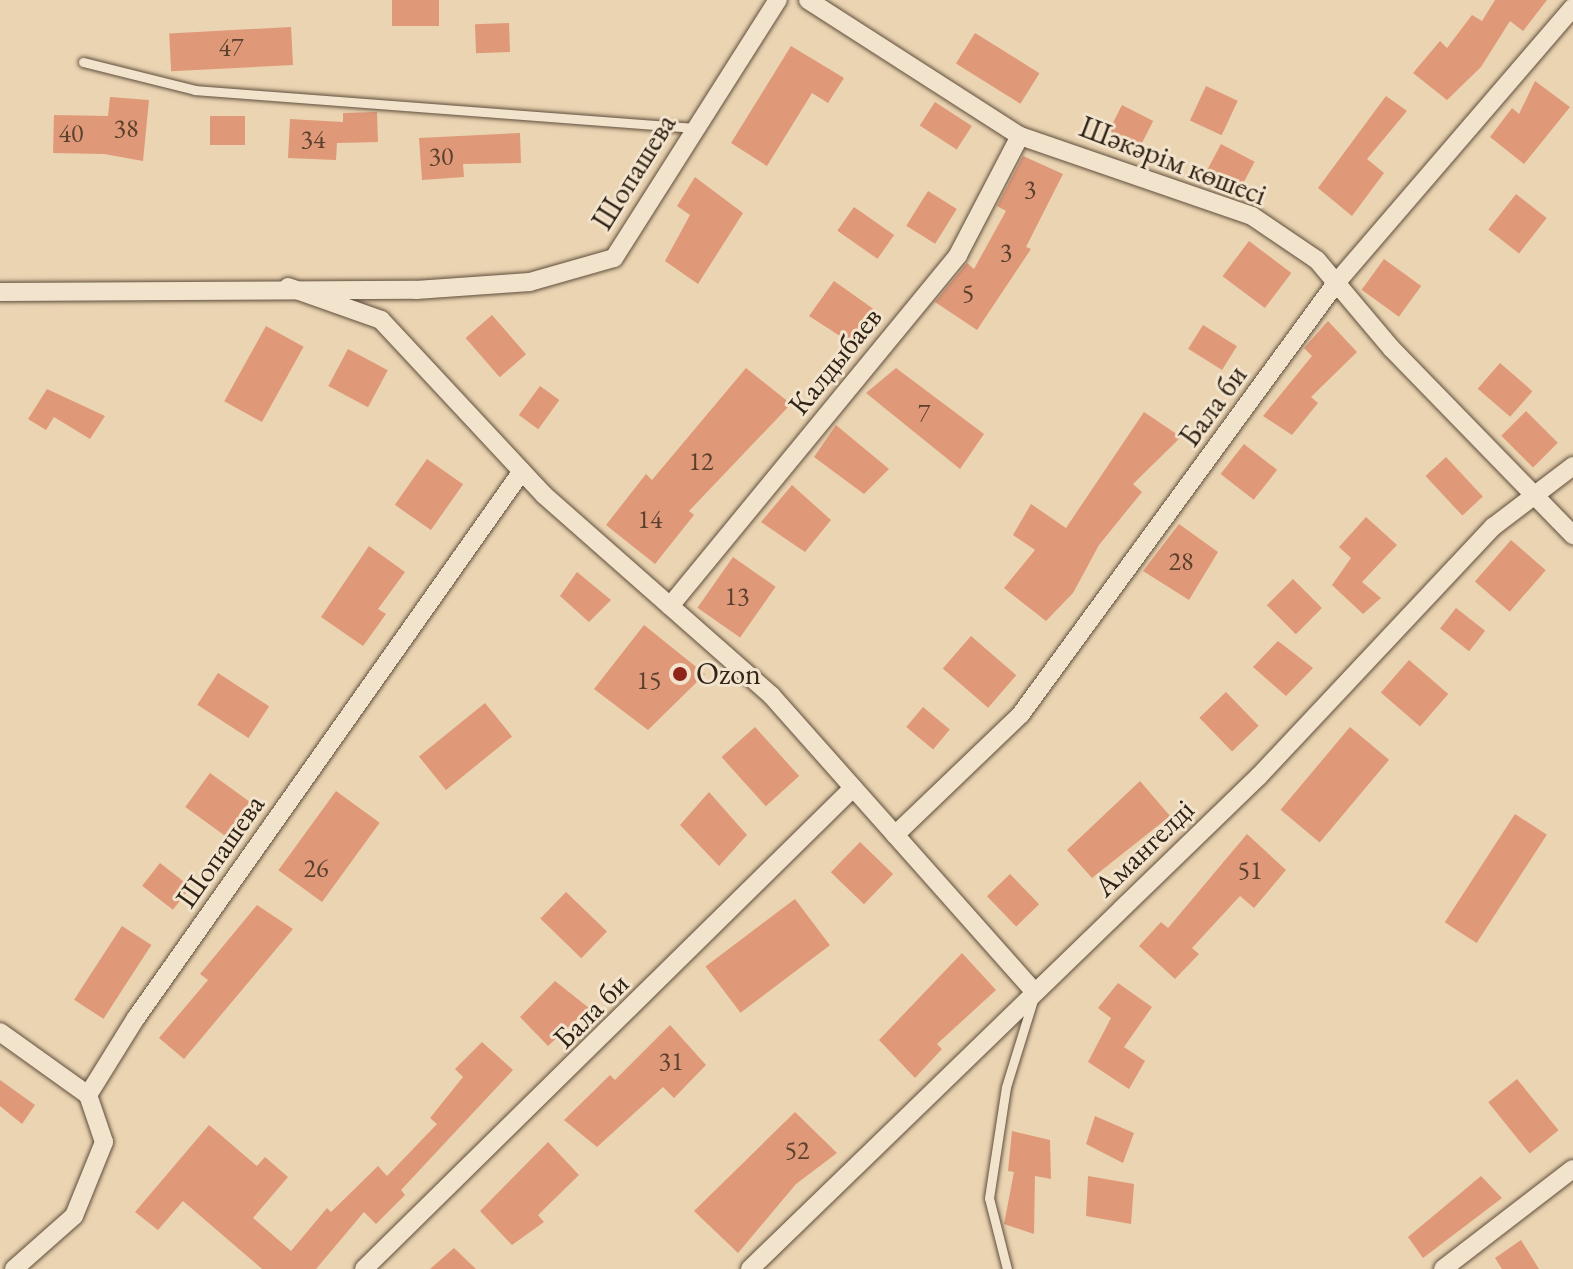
<!DOCTYPE html>
<meta charset="utf-8">
<style>
body{margin:0}
#map{position:relative;width:1573px;height:1269px;overflow:hidden;background:#ebd4b2;font-family:"EB Garamond",serif}
div>[style]{position:absolute}
[style*='--x']{left:calc(var(--x)*1px);top:calc(var(--y)*1px);width:calc(var(--w)*1px);rotate:calc(var(--a)*1deg)}
.building>*{inset:0;background:#df9979;transform-origin:0 0}
.roads{filter:drop-shadow(0 0 2px #5f4e3c) drop-shadow(0 0 2px #5f4e3c)}
.service>*{height:9px;margin:-4.5px;padding:0 4.5px;transform-origin:4.5px;border-radius:4.5px;background:#f2e3cd}
.minor>*{height:18px;margin:-9px;padding:0 9px;transform-origin:9px;border-radius:9px;background:#f2e3cd}
.dots>*{width:22px;height:22px;translate:-50% -50%;box-sizing:border-box;border:4px solid #f2e3cd;border-radius:50%}
span{translate:-50% -50%;white-space:nowrap;text-align:center;line-height:1.15;-webkit-text-stroke:6px #f2e3cd;paint-order:stroke}
.number-label{font-size:26px;color:#5c402e}
.number-label span{-webkit-text-stroke-width:0}
.street-label{font-size:30px;color:#302215}
.poi-label{font-size:30px;color:#302215}
.left{translate:0 -50%;text-align:left}
</style>
<div id="map">
<div class="building">
<div style="left:392px;top:0;width:47px;height:26px"></div>
<div style="clip-path:polygon(1495px 0,1547px 0,1523px 31px,1510px 21px,1481px 67px,1447px 100px,1413px 73px,1440px 41px,1447px 48px,1472px 15px,1482px 21px)"></div>
<div style="left:509px;top:23px;width:29px;height:34px;rotate:88deg"></div>
<div style="left:291px;top:27px;width:38px;height:122px;rotate:87deg"></div>
<div style="left:975px;top:33px;width:76px;height:36px;rotate:32deg"></div>
<div style="clip-path:polygon(791px 46px,844px 78px,828px 103px,812px 93px,767px 166px,731px 143px)"></div>
<div style="clip-path:polygon(1535px 81px,1570px 107px,1524px 164px,1490px 137px,1512px 108px,1519px 114px)"></div>
<div style="left:1206px;top:86px;width:35px;height:38px;rotate:25deg"></div>
<div style="clip-path:polygon(1386px 96px,1407px 111px,1367px 159px,1384px 173px,1352px 216px,1318px 188px)"></div>
<div style="clip-path:polygon(110px 97px,149px 100px,143px 161px,104px 154px,53px 153px,54px 115px,108px 116px)"></div>
<div style="left:935px;top:102px;width:44px;height:28px;rotate:33deg"></div>
<div style="left:1122px;top:105px;width:35px;height:29px;rotate:27deg"></div>
<div style="clip-path:polygon(377px 112px,378px 142px,337px 143px,336px 160px,288px 158px,290px 119px,343px 122px,343px 113px)"></div>
<div style="left:245px;top:116px;width:29px;height:35px;rotate:90deg"></div>
<div style="clip-path:polygon(520px 133px,521px 163px,463px 164px,464px 177px,422px 180px,419px 138px)"></div>
<div style="left:1221px;top:144px;width:38px;height:40px;rotate:28deg"></div>
<div style="clip-path:polygon(1023px 156px,1063px 174px,1026px 247px,1031px 249px,977px 330px,935px 302px,967px 263px,974px 269px,1006px 211px,997px 206px)"></div>
<div style="clip-path:polygon(695px 177px,743px 213px,698px 284px,665px 261px,690px 215px,677px 206px)"></div>
<div style="left:928px;top:191px;width:34px;height:41px;rotate:32deg"></div>
<div style="left:1516px;top:194px;width:39px;height:45px;rotate:38deg"></div>
<div style="left:854px;top:207px;width:49px;height:29px;rotate:35deg"></div>
<div style="left:1249px;top:241px;width:53px;height:44px;rotate:37deg"></div>
<div style="left:1384px;top:259px;width:46px;height:38px;rotate:36deg"></div>
<div style="clip-path:polygon(834px 281px,882px 315px,854px 345px,809px 316px)"></div>
<div style="left:492px;top:315px;width:52px;height:35px;rotate:49deg"></div>
<div style="clip-path:polygon(1328px 321px,1357px 352px,1311px 397px,1318px 403px,1292px 435px,1263px 416px,1312px 356px,1304px 348px)"></div>
<div style="left:1203px;top:325px;width:40px;height:28px;rotate:32deg"></div>
<div style="left:266px;top:326px;width:43px;height:86px;rotate:29deg"></div>
<div style="left:348px;top:349px;width:45px;height:42px;rotate:28deg"></div>
<div style="left:1500px;top:363px;width:43px;height:34px;rotate:41deg"></div>
<div style="clip-path:polygon(746px 368px,791px 404px,689px 511px,694px 515px,655px 564px,606px 525px,646px 474px,652px 480px)"></div>
<div style="clip-path:polygon(896px 368px,984px 434px,960px 469px,866px 393px)"></div>
<div style="left:540px;top:386px;width:24px;height:36px;rotate:36deg"></div>
<div style="clip-path:polygon(47px 389px,105px 416px,90px 439px,54px 417px,46px 430px,28px 419px)"></div>
<div style="left:1526px;top:411px;width:45px;height:35px;rotate:45deg"></div>
<div style="clip-path:polygon(1144px 412px,1181px 437px,1133px 484px,1142px 492px,1099px 545px,1073px 593px,1046px 621px,1004px 588px,1035px 550px,1013px 535px,1031px 504px,1066px 528px)"></div>
<div style="clip-path:polygon(836px 425px,889px 469px,864px 494px,814px 457px)"></div>
<div style="left:1244px;top:444px;width:42px;height:38px;rotate:38deg"></div>
<div style="left:1446px;top:457px;width:54px;height:28px;rotate:47deg"></div>
<div style="left:427px;top:459px;width:44px;height:56px;rotate:35deg"></div>
<div style="clip-path:polygon(792px 485px,831px 520px,805px 552px,761px 522px)"></div>
<div style="clip-path:polygon(1366px 517px,1397px 545px,1362px 582px,1381px 598px,1363px 614px,1332px 585px,1351px 558px,1339px 547px)"></div>
<div style="clip-path:polygon(1179px 524px,1218px 552px,1189px 600px,1143px 571px)"></div>
<div style="left:1511px;top:540px;width:46px;height:55px;rotate:41deg"></div>
<div style="clip-path:polygon(369px 546px,405px 572px,378px 609px,386px 614px,363px 646px,321px 617px)"></div>
<div style="left:733px;top:557px;width:52px;height:62px;rotate:35deg"></div>
<div style="clip-path:polygon(577px 572px,611px 600px,589px 622px,560px 596px)"></div>
<div style="left:1293px;top:579px;width:41px;height:37px;rotate:45deg"></div>
<div style="left:1456px;top:608px;width:37px;height:26px;rotate:38deg"></div>
<div style="clip-path:polygon(644px 625px,705px 674px,648px 730px,594px 689px)"></div>
<div style="left:971px;top:636px;width:60px;height:43px;rotate:41deg"></div>
<div style="clip-path:polygon(1278px 641px,1313px 668px,1286px 696px,1253px 667px)"></div>
<div style="left:1409px;top:660px;width:52px;height:43px;rotate:41deg"></div>
<div style="left:218px;top:673px;width:61px;height:38px;rotate:33deg"></div>
<div style="left:1226px;top:692px;width:47px;height:37px;rotate:46deg"></div>
<div style="left:485px;top:703px;width:43px;height:85px;rotate:51deg"></div>
<div style="left:923px;top:707px;width:35px;height:26px;rotate:40deg"></div>
<div style="left:755px;top:727px;width:66px;height:45px;rotate:48deg"></div>
<div style="left:1350px;top:727px;width:51px;height:108px;rotate:40deg"></div>
<div style="left:210px;top:773px;width:49px;height:42px;rotate:36deg"></div>
<div style="clip-path:polygon(1140px 781px,1170px 816px,1092px 878px,1067px 850px)"></div>
<div style="left:336px;top:791px;width:54px;height:98px;rotate:36deg"></div>
<div style="clip-path:polygon(709px 792px,747px 835px,719px 866px,680px 825px)"></div>
<div style="left:1515px;top:814px;width:38px;height:129px;rotate:33deg"></div>
<div style="clip-path:polygon(1247px 834px,1286px 870px,1254px 908px,1240px 896px,1192px 948px,1199px 954px,1175px 979px,1139px 946px,1161px 922px,1168px 928px)"></div>
<div style="left:860px;top:842px;width:46px;height:42px;rotate:44deg"></div>
<div style="left:160px;top:863px;width:39px;height:29px;rotate:38deg"></div>
<div style="left:1010px;top:874px;width:42px;height:32px;rotate:46deg"></div>
<div style="left:566px;top:892px;width:57px;height:37px;rotate:44deg"></div>
<div style="left:795px;top:899px;width:58px;height:112px;rotate:53deg"></div>
<div style="clip-path:polygon(257px 905px,293px 929px,184px 1059px,159px 1038px,208px 980px,200px 974px)"></div>
<div style="left:122px;top:926px;width:35px;height:88px;rotate:33deg"></div>
<div style="clip-path:polygon(962px 953px,996px 990px,937px 1044px,942px 1049px,915px 1078px,879px 1040px)"></div>
<div style="clip-path:polygon(555px 981px,589px 1008px,548px 1046px,520px 1017px)"></div>
<div style="clip-path:polygon(1118px 983px,1152px 1007px,1124px 1047px,1145px 1061px,1129px 1089px,1088px 1062px,1111px 1018px,1098px 1008px)"></div>
<div style="clip-path:polygon(670px 1025px,706px 1065px,674px 1098px,663px 1087px,597px 1147px,564px 1120px,610px 1075px,615px 1080px)"></div>
<div style="clip-path:polygon(482px 1042px,513px 1070px,401px 1190px,405px 1195px,376px 1224px,364px 1212px,316px 1269px,262px 1269px,183px 1201px,158px 1230px,135px 1212px,209px 1125px,257px 1166px,265px 1157px,288px 1177px,253px 1218px,291px 1251px,327px 1208px,331px 1212px,378px 1166px,387px 1176px,437px 1124px,430px 1118px,463px 1077px,455px 1069px)"></div>
<div style="left:1517px;top:1079px;width:66px;height:37px;rotate:51deg"></div>
<div style="clip-path:polygon(0 1080px,35px 1105px,22px 1124px,0 1106px)"></div>
<div style="clip-path:polygon(795px 1112px,837px 1153px,796px 1184px,738px 1253px,694px 1211px)"></div>
<div style="clip-path:polygon(1095px 1116px,1134px 1133px,1123px 1163px,1086px 1144px)"></div>
<div style="clip-path:polygon(1012px 1131px,1050px 1140px,1051px 1179px,1035px 1176px,1034px 1234px,1004px 1224px,1014px 1172px,1008px 1171px)"></div>
<div style="clip-path:polygon(548px 1142px,579px 1175px,538px 1215px,544px 1222px,512px 1245px,480px 1211px)"></div>
<div style="clip-path:polygon(1088px 1176px,1134px 1184px,1131px 1224px,1086px 1216px)"></div>
<div style="clip-path:polygon(1481px 1176px,1502px 1198px,1423px 1258px,1408px 1237px)"></div>
<div style="clip-path:polygon(1521px 1240px,1539px 1269px,1502px 1269px,1495px 1258px)"></div>
<div style="clip-path:polygon(454px 1248px,476px 1269px,430px 1269px)"></div>
</div>
<div class="roads">
<div class="service">
<div style="--x:83;--y:62;--w:115;--a:14"></div>
<div style="--x:195;--y:90;--w:500;--a:4.35"></div>
<div style="--x:1007;--y:1269;--w:73;--a:-104.2"></div>
<div style="--x:989;--y:1198;--w:112;--a:-81.3"></div>
<div style="--x:1006;--y:1087;--w:91;--a:-72.8"></div>
</div>
<div class="minor">
<div style="--x:808;--y:0;--w:252;--a:32.7"></div>
<div style="--x:1020;--y:136;--w:245;--a:19"></div>
<div style="--x:1252;--y:216;--w:78;--a:34.1"></div>
<div style="--x:1317;--y:260;--w:116;--a:49.9"></div>
<div style="--x:1392;--y:349;--w:260;--a:45.8"></div>
<div style="--x:288;--y:287;--w:99;--a:19.5"></div>
<div style="--x:381;--y:320;--w:239;--a:47"></div>
<div style="--x:544;--y:495;--w:303;--a:41.4"></div>
<div style="--x:771;--y:695;--w:397;--a:48.4"></div>
<div style="--x:0;--y:292;--w:416;--a:-0.3"></div>
<div style="--x:416;--y:290;--w:114;--a:-4"></div>
<div style="--x:530;--y:282;--w:87;--a:-15.9"></div>
<div style="--x:614;--y:258;--w:306;--a:-57.6"></div>
<div style="--x:670;--y:606;--w:454;--a:-50.6"></div>
<div style="--x:958;--y:255;--w:134;--a:-62.5"></div>
<div style="--x:895;--y:835;--w:175;--a:-43.8"></div>
<div style="--x:1021;--y:714;--w:534;--a:-53.84"></div>
<div style="--x:1336;--y:283;--w:364;--a:-49.3"></div>
<div style="--x:0;--y:1032;--w:108;--a:35.6"></div>
<div style="--x:14;--y:1269;--w:80;--a:-41.5"></div>
<div style="--x:74;--y:1216;--w:80;--a:-67.9"></div>
<div style="--x:104;--y:1142;--w:50;--a:-108.8"></div>
<div style="--x:88;--y:1095;--w:91;--a:-58.1"></div>
<div style="--x:136;--y:1018;--w:669;--a:-54.79"></div>
<div style="--x:364;--y:1269;--w:686;--a:-44.53"></div>
<div style="--x:750;--y:1269;--w:709;--a:-44.09"></div>
<div style="--x:1259;--y:776;--w:342;--a:-46.8"></div>
<div style="--x:1493;--y:527;--w:101;--a:-37.3"></div>
<div style="--x:1443;--y:1269;--w:164;--a:-37.6"></div>
</div>
</div>
<div class="dots">
<div style="left:680px;top:674px;background:#8f2418"></div>
</div>
<div class="number-label">
<span style="left:231px;top:48px">47</span>
<span style="left:126px;top:129px">38</span>
<span style="left:71px;top:134px">40</span>
<span style="left:313px;top:140px">34</span>
<span style="left:441px;top:157px">30</span>
<span style="left:1030px;top:190px">3</span>
<span style="left:1006px;top:253px">3</span>
<span style="left:968px;top:294px">5</span>
<span style="left:924px;top:414px">7</span>
<span style="left:701px;top:462px">12</span>
<span style="left:650px;top:520px">14</span>
<span style="left:1181px;top:562px">28</span>
<span style="left:737px;top:597px">13</span>
<span style="left:649px;top:681px">15</span>
<span style="left:316px;top:869px">26</span>
<span style="left:1250px;top:871px">51</span>
<span style="left:671px;top:1062px">31</span>
<span style="left:797px;top:1151px">52</span>
</div>
<div class="street-label">
<span style="left:1173px;top:161px;rotate:21deg">Шәкәрім көшесі</span>
<span style="left:634px;top:172px;rotate:-58deg">Шопашева</span>
<span style="left:835px;top:361px;rotate:-51deg">Калдыбаев</span>
<span style="left:1213px;top:406px;rotate:-54deg">Бала би</span>
<span style="left:1144px;top:848px;rotate:-44deg">Амангелді</span>
<span style="left:220px;top:851px;rotate:-55deg">Шопашева</span>
<span style="left:591px;top:1011px;rotate:-45deg">Бала би</span>
</div>
<div class="poi-label">
<span class="left" style="left:696px;top:674px">Ozon</span>
</div>
</div>
